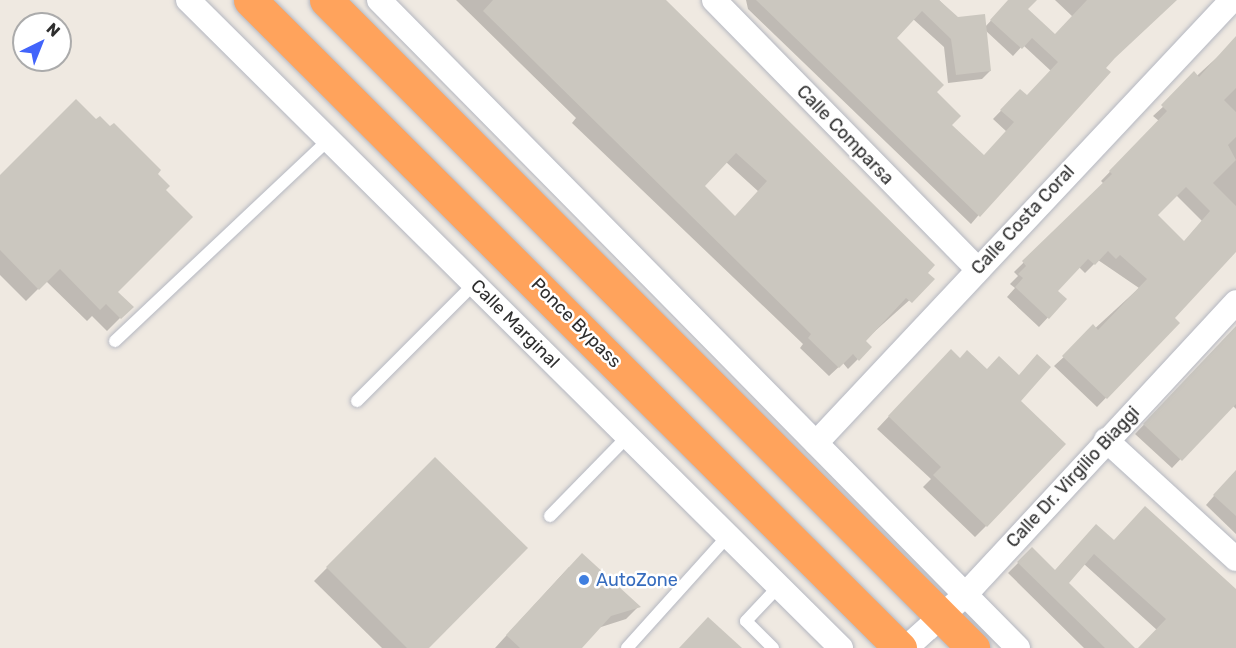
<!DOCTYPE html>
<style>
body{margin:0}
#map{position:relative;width:1236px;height:648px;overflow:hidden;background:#efe9e1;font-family:Rubik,sans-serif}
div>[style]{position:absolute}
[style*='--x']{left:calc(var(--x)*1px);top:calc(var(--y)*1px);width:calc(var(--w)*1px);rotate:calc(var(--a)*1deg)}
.shadow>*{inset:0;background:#0003}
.building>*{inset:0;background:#cbc7bf}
.roads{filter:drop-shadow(0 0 2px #b4b7c1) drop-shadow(0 0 2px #b4b7c1)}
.lane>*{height:12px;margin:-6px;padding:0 6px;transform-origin:6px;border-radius:6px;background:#fff}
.street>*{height:24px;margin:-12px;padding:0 12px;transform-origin:12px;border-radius:12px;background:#fff}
.highway>*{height:33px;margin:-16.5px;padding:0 16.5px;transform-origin:16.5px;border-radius:16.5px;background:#ffa35c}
.dots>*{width:16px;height:16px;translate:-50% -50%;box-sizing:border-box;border:3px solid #fff;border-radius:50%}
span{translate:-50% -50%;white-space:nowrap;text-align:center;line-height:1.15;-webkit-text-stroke:5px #fff;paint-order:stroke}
.street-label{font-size:18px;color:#2e2e2e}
.shop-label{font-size:18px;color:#366cbe}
.left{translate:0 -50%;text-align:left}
.north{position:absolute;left:12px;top:12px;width:60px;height:60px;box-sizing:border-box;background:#fff;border:2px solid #ababab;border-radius:50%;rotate:43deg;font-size:16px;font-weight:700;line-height:24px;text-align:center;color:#2e2e2e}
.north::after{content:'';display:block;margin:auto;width:21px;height:27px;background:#4264fb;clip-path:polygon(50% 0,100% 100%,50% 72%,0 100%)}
</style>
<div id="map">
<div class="shadow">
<div style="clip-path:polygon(evenodd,456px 0,662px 0,933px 279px,864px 341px,870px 347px,848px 369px,843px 363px,829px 376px,800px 348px,803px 344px,572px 123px,576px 118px,456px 0,726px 162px,759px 192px,735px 218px,703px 186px,726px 162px)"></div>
<div style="clip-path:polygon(evenodd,746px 0,939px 0,957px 19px,985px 27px,1010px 0,1034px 0,1026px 9px,1055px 36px,1073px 17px,1055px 0,1175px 0,1114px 57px,971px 224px,748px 9px,746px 0,913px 19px,944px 47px,948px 83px,982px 79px,990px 71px,985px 30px,1013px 56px,1023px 45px,1051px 71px,1027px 97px,1020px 91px,993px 119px,1007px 132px,984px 157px,950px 125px,935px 92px,895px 38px,913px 19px)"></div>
<div style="clip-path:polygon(evenodd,1236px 40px,1236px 250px,1173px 318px,1178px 323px,1097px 407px,1054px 366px,1139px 288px,1098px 260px,1085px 273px,1079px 267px,1056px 291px,1065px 299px,1039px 327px,1007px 297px,1015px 288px,1010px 284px,1018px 276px,1014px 272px,1104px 184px,1101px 181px,1159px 121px,1153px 116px,1236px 40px,1176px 195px,1202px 221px,1184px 242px,1156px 215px,1176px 195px)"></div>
<div style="clip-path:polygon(156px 174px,116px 292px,131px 307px,107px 331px,92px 316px,87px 321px,46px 281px,26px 301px,0 275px,0 177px)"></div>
<div style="clip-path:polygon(1236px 328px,1236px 409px,1232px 405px,1172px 468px,1135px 434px)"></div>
<div style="clip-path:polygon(960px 360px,1019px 401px,986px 526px,975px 537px,923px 487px,931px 479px,877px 429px,940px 362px)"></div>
<div style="clip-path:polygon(435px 459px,427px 648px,382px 648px,314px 581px)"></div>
<div style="clip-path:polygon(1236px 471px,1236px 534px,1206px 505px)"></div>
<div style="clip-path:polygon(1114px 542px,1236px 594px,1236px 648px,1139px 648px,1157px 630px,1084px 564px,1067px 583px,1133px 648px,1084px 648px,1008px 573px,1032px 549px,1055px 571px)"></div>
<div style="clip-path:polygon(569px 567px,638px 607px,626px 619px,598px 628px,580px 648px,495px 648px)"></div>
</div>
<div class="building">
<div style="clip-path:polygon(evenodd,493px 0,666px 0,935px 265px,928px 273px,935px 279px,912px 303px,906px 298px,866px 341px,872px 347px,859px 361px,853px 354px,839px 368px,808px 338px,811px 334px,483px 11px,493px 0,736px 153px,767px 181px,735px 216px,705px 186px,736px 153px)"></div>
<div style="clip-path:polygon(756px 0,939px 0,958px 17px,985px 14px,991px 71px,956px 75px,951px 39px,922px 11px,897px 38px,944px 85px,937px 92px,961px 116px,952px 125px,984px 155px,1014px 122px,1000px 110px,1020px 89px,1027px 95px,1058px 62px,1032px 38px,1022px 49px,990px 20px,1008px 0,1037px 0,1028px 9px,1055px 34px,1087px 0,1177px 0,1115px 58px,1106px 68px,1111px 72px,980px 217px)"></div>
<div style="clip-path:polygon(evenodd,1236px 36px,1236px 88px,1224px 100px,1236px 112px,1236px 137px,1228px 145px,1236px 160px,1213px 183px,1236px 206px,1236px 252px,1175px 318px,1180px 323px,1107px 399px,1062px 356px,1093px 324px,1098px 330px,1147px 279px,1120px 255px,1116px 259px,1108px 251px,1095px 265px,1088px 259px,1058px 291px,1067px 299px,1049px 319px,1015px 287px,1023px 278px,1018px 274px,1026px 266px,1022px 261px,1112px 174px,1109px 171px,1167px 111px,1161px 105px,1194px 71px,1199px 77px,1236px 36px,1186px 187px,1210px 211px,1184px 241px,1158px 215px,1186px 187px)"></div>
<div style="clip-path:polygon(76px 99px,96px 119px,100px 116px,110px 126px,114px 123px,161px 170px,158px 174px,170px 186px,166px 190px,193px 217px,118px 292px,134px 307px,121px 319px,106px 304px,100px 310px,60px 269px,39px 290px,0 250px,0 175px)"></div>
<div style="clip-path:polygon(1236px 326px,1236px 404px,1182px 461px,1143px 424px)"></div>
<div style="clip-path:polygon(951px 349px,960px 358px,967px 350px,987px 369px,999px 356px,1019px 375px,1037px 354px,1051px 367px,1021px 401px,1066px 444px,987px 527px,933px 475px,941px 467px,888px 416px)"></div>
<div style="clip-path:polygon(435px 457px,528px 548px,429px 648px,407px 648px,326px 567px)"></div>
<div style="clip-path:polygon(1236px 470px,1236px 516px,1213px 495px)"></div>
<div style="clip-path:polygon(1145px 506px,1236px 589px,1236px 648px,1138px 648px,1166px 619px,1094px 554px,1069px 583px,1135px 648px,1105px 648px,1017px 562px,1032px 547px,1055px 570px,1096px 524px,1114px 540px)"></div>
<div style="clip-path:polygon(582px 553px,641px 607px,611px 616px,582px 648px,520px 648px,506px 635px)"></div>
<div style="clip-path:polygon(708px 617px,742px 648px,679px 648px)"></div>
</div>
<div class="roads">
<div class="lane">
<div style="--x:115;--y:341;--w:294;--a:-43.3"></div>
<div style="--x:357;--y:401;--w:165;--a:-45"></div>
<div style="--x:550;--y:516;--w:112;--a:-45.7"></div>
<div style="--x:627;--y:648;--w:151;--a:-48"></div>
<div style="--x:773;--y:648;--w:38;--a:-135"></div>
<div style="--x:746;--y:621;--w:48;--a:-46.7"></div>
</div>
<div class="street">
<div style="--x:188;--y:0;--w:920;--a:44.78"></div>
<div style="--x:379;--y:0;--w:910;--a:45.4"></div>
<div style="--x:714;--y:0;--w:376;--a:45.6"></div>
<div style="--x:1106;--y:440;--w:176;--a:42.5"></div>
<div style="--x:816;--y:443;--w:608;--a:-46.8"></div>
<div style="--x:906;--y:648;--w:79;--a:-41.9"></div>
<div style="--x:965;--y:595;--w:399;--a:-47.2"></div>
</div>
<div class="highway">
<div style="--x:250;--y:0;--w:918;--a:44.91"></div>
<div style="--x:326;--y:0;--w:916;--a:45.04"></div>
</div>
</div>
<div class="dots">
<div style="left:584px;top:580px;background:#3f7fe0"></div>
</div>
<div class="street-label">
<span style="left:845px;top:135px;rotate:46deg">Calle Comparsa</span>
<span style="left:1023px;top:220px;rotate:-47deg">Calle Costa Coral</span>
<span style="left:576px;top:323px;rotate:45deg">Ponce Bypass</span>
<span style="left:515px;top:324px;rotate:45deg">Calle Marginal</span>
<span style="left:1073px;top:477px;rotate:-47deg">Calle Dr. Virgilio Biaggi</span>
</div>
<div class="shop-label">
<span class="left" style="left:596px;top:580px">AutoZone</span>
</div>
<div class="north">N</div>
</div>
